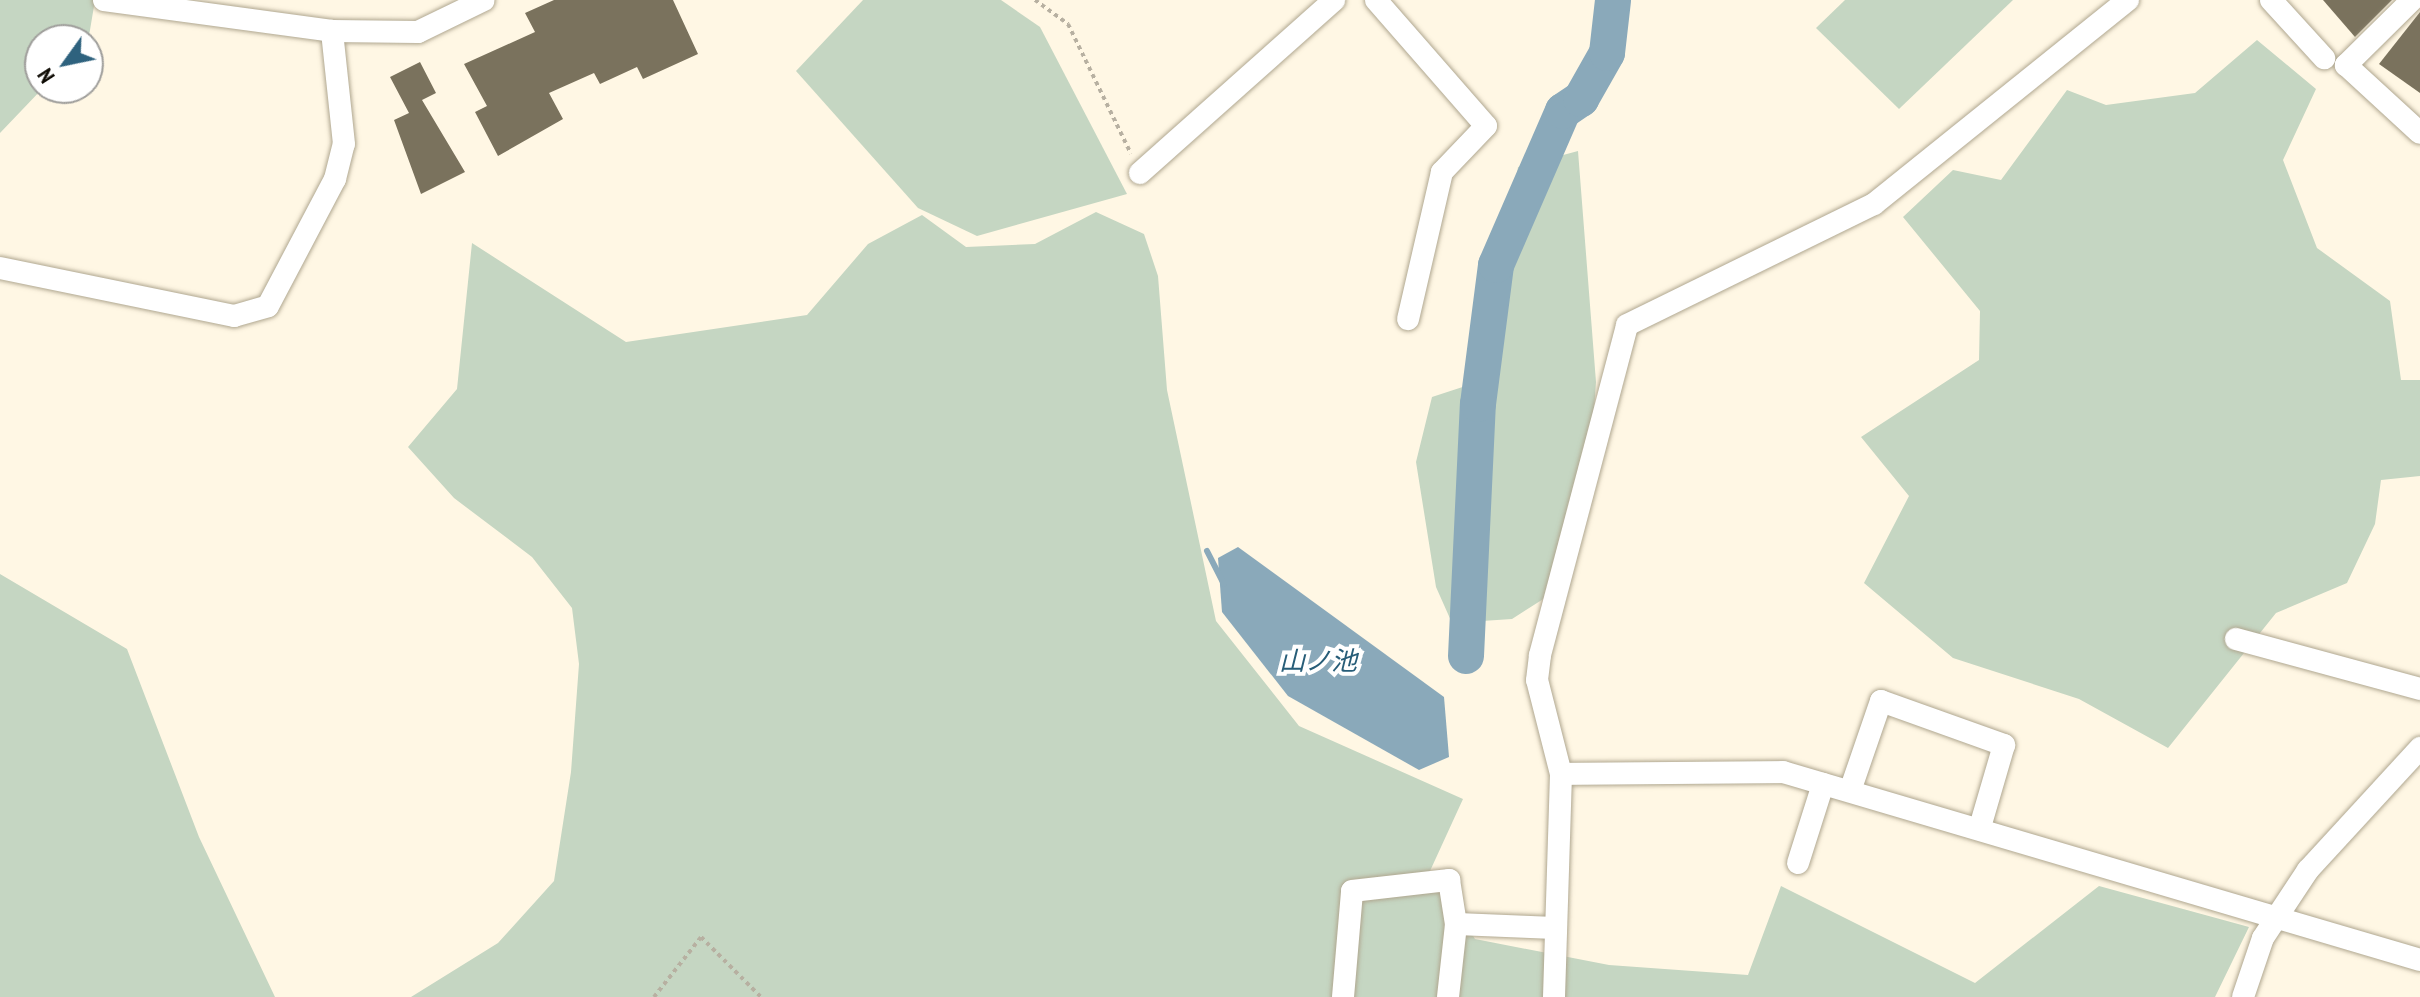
<!DOCTYPE html>
<meta charset="utf-8">
<style>
body{margin:0}
#map{position:relative;width:2420px;height:997px;overflow:hidden;background:#fff7e4;font-family:"PT Sans Narrow","Noto Sans JP",sans-serif}
div>[style]{position:absolute}
[style*='--x']{left:calc(var(--x)*1px);top:calc(var(--y)*1px);width:calc(var(--w)*1px);rotate:calc(var(--a)*1deg)}
.green>*{inset:0;background:#c5d6c2}
.water>*{inset:0;background:#8aa9ba}
.stream>*{height:6px;margin:-3px;padding:0 3px;transform-origin:3px;border-radius:3px;background:#8aa9ba}
.river>*{height:36px;margin:-18px;padding:0 18px;transform-origin:18px;border-radius:18px;background:#8aa9ba}
.building>*{inset:0;background:#7a725d}
.path>*{height:4px;margin-top:-2px;transform-origin:0;background:repeating-linear-gradient(90deg,#b7b0a1 0 4px,transparent 0 8px)}
.roads{filter:drop-shadow(0 0 2px #b0a790) drop-shadow(0 0 2px #b0a790)}
.minor>*{height:22px;margin:-11px;padding:0 11px;transform-origin:11px;border-radius:11px;background:#fff}
span{translate:-50% -50%;white-space:nowrap;text-align:center;line-height:1.15;-webkit-text-stroke:8px #fff;paint-order:stroke}
.water-label{font-size:26px;color:#275d78;font-style:italic}
.north{position:absolute;left:24px;top:24px;width:80px;height:80px;box-sizing:border-box;background:#fff;border:2px solid #9f9e9b;border-radius:50%;rotate:237deg;font-size:22px;font-weight:700;line-height:32px;text-align:center;color:#0f0c05}
.north::after{content:'';display:block;margin:auto;width:28px;height:36px;background:#2e627e;clip-path:polygon(50% 0,100% 100%,50% 72%,0 100%)}
</style>
<div id="map">
<div class="green">
<div style="clip-path:polygon(0 0,95px 0,88px 42px,40px 40px,43px 88px,0 133px)"></div>
<div style="clip-path:polygon(863px 0,1001px 0,1040px 27px,1127px 194px,977px 236px,918px 208px,796px 71px)"></div>
<div style="clip-path:polygon(1845px 0,2013px 0,1899px 109px,1816px 28px)"></div>
<div style="clip-path:polygon(2257px 40px,2316px 89px,2283px 160px,2317px 248px,2390px 301px,2401px 380px,2420px 380px,2420px 476px,2381px 480px,2375px 524px,2347px 583px,2276px 613px,2168px 748px,2079px 699px,1953px 658px,1864px 583px,1909px 496px,1861px 437px,1979px 360px,1980px 311px,1903px 217px,1953px 170px,2001px 180px,2067px 90px,2106px 105px,2195px 93px)"></div>
<div style="clip-path:polygon(1578px 151px,1596px 382px,1588px 496px,1567px 584px,1512px 619px,1452px 623px,1436px 587px,1416px 462px,1432px 397px,1487px 379px,1518px 167px)"></div>
<div style="clip-path:polygon(1096px 212px,1144px 234px,1158px 276px,1167px 390px,1216px 621px,1299px 726px,1463px 799px,1430px 871px,1475px 939px,1609px 965px,1748px 975px,1781px 886px,1975px 983px,2099px 886px,2249px 927px,2215px 997px,411px 997px,498px 943px,554px 881px,571px 772px,579px 664px,572px 608px,532px 557px,454px 498px,408px 447px,457px 389px,472px 243px,626px 342px,807px 315px,868px 244px,922px 215px,966px 247px,1035px 244px)"></div>
<div style="clip-path:polygon(0 574px,127px 649px,199px 837px,275px 997px,0 997px)"></div>
</div>
<div class="water">
<div style="clip-path:polygon(1238px 547px,1444px 697px,1449px 757px,1419px 770px,1288px 696px,1222px 612px,1218px 558px)"></div>
</div>
<div class="stream">
<div style="--x:1207;--y:551;--w:37;--a:63"></div>
</div>
<div class="river">
<div style="--x:1466;--y:656;--w:252;--a:-87.3"></div>
<div style="--x:1478;--y:404;--w:140;--a:-82.6"></div>
<div style="--x:1496;--y:265;--w:168;--a:-66.5"></div>
<div style="--x:1563;--y:111;--w:22;--a:-34"></div>
<div style="--x:1581;--y:99;--w:53;--a:-60.5"></div>
<div style="--x:1607;--y:53;--w:53;--a:-83.5"></div>
</div>
<div class="building">
<div style="clip-path:polygon(554px 0,673px 0,698px 54px,643px 79px,637px 67px,600px 84px,594px 73px,549px 93px,563px 119px,498px 156px,475px 112px,487px 106px,464px 64px,535px 32px,525px 13px)"></div>
<div style="clip-path:polygon(2323px 0,2392px 0,2355px 37px)"></div>
<div style="clip-path:polygon(2420px 12px,2420px 93px,2379px 64px)"></div>
<div style="clip-path:polygon(420px 62px,436px 93px,422px 100px,465px 172px,421px 194px,394px 120px,409px 113px,390px 77px)"></div>
</div>
<div class="path">
<div style="--x:1035;--y:0;--w:41;--a:36"></div>
<div style="--x:1068;--y:24;--w:144;--a:64.1"></div>
<div style="--x:654;--y:997;--w:76;--a:-51.9"></div>
<div style="--x:701;--y:937;--w:85;--a:45"></div>
</div>
<div class="roads">
<div class="minor">
<div style="--x:104;--y:0;--w:230;--a:7.7"></div>
<div style="--x:332;--y:31;--w:86;--a:0.7"></div>
<div style="--x:418;--y:32;--w:73;--a:-25.9"></div>
<div style="--x:1376;--y:0;--w:167;--a:48.9"></div>
<div style="--x:1486;--y:126;--w:64;--a:133.7"></div>
<div style="--x:1442;--y:172;--w:151;--a:103"></div>
<div style="--x:2271;--y:0;--w:79;--a:47.6"></div>
<div style="--x:2412;--y:0;--w:93;--a:135.4"></div>
<div style="--x:2346;--y:65;--w:100;--a:42.6"></div>
<div style="--x:1140;--y:173;--w:260;--a:-41.7"></div>
<div style="--x:0;--y:268;--w:239;--a:11.6"></div>
<div style="--x:234;--y:316;--w:35;--a:-16"></div>
<div style="--x:268;--y:306;--w:144;--a:-62.2"></div>
<div style="--x:335;--y:179;--w:36;--a:-76"></div>
<div style="--x:344;--y:144;--w:114;--a:-96.1"></div>
<div style="--x:2236;--y:639;--w:191;--a:15.2"></div>
<div style="--x:1561;--y:774;--w:222;--a:-0.5"></div>
<div style="--x:1783;--y:772;--w:664;--a:16.44"></div>
<div style="--x:1851;--y:788;--w:92;--a:-71"></div>
<div style="--x:1881;--y:701;--w:131;--a:19.7"></div>
<div style="--x:2004;--y:745;--w:85;--a:106.3"></div>
<div style="--x:1798;--y:863;--w:83;--a:-72.4"></div>
<div style="--x:1343;--y:997;--w:106;--a:-85.1"></div>
<div style="--x:1352;--y:891;--w:98;--a:-6.5"></div>
<div style="--x:1449;--y:880;--w:45;--a:81"></div>
<div style="--x:1448;--y:997;--w:73;--a:-83.7"></div>
<div style="--x:1456;--y:924;--w:100;--a:2.3"></div>
<div style="--x:1554;--y:997;--w:223;--a:-88.2"></div>
<div style="--x:1561;--y:774;--w:97;--a:-104.3"></div>
<div style="--x:1537;--y:680;--w:25;--a:-83"></div>
<div style="--x:1540;--y:655;--w:341;--a:-75.2"></div>
<div style="--x:1627;--y:325;--w:275;--a:-26.1"></div>
<div style="--x:1874;--y:204;--w:326;--a:-38.8"></div>
<div style="--x:2243;--y:997;--w:62;--a:-71.3"></div>
<div style="--x:2263;--y:938;--w:82;--a:-56.5"></div>
<div style="--x:2308;--y:870;--w:166;--a:-47.4"></div>
</div>
</div>
<div class="water-label">
<span style="left:1318px;top:661px">山ノ池</span>
</div>
<div class="north">N</div>
</div>
